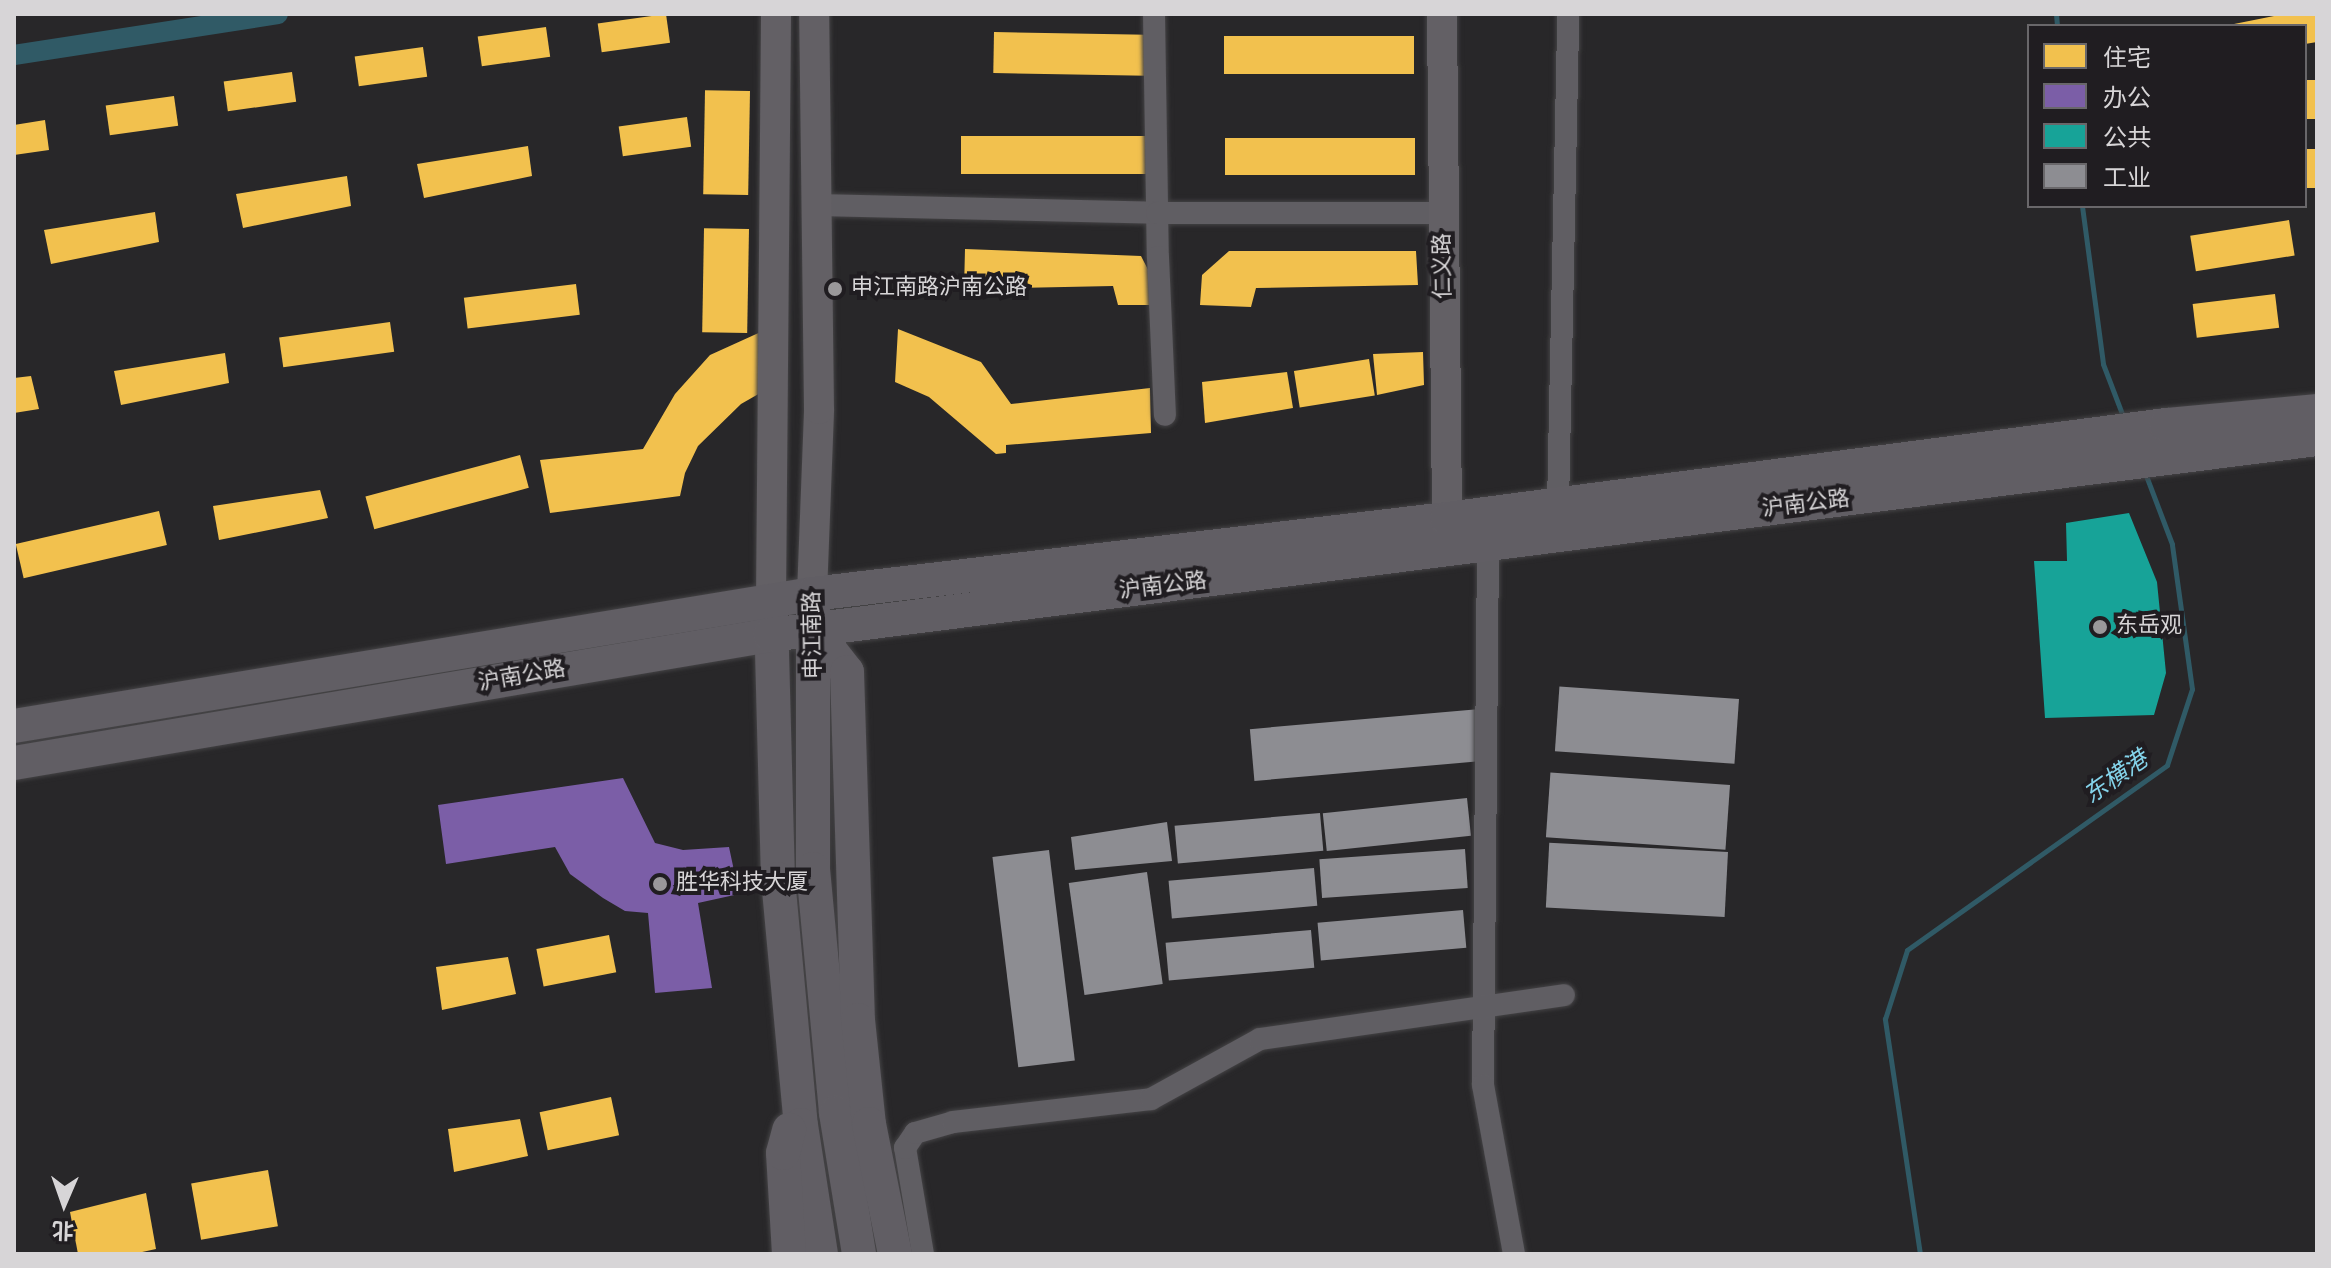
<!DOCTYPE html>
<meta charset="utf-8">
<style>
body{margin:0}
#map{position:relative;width:2331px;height:1268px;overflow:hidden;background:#282729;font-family:Overpass,"Noto Sans SC",sans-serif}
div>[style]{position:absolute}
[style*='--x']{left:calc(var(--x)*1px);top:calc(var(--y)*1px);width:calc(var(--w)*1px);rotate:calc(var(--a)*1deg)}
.homes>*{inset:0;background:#f2c14e;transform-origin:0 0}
.offices>*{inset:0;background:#7b5ea7}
.public>*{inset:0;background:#17a398}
.industry>*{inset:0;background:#8d8d92;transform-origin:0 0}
.stream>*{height:5px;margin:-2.5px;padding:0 2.5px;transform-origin:2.5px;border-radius:2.5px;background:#305a66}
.canal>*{height:20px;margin:-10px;padding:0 10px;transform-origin:10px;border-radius:10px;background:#305a66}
.roads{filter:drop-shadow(0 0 2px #444345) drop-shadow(0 0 2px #444345)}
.street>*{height:22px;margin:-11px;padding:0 11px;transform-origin:11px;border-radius:11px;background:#605e63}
.secondary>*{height:30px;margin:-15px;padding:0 15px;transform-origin:15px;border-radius:15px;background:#636065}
.primary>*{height:34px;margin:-17px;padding:0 17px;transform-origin:17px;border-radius:17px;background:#615e64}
.dots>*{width:22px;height:22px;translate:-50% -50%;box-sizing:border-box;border:4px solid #201d21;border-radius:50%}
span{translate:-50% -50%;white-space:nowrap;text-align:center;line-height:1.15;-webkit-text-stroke:8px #201d21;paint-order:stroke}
.street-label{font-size:22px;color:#d7d5d7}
.poi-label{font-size:22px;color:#d7d5d7}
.left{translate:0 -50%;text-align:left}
.water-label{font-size:24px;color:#84d3ea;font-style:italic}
.frame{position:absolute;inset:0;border:16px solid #d7d5d7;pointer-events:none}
.legend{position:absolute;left:2027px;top:24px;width:280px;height:184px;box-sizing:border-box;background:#201d21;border:2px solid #69676a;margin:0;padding:10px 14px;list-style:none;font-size:24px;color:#d7d5d7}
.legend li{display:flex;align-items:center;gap:16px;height:40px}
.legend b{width:40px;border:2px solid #69676a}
.north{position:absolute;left:24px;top:1164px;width:80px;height:80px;-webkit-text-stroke:6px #201d21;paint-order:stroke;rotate:182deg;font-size:22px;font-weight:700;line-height:32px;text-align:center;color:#d7d5d7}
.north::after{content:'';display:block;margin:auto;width:28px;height:36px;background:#d7d5d7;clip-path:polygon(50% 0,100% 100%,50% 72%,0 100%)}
</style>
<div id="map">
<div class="homes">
<div style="left:666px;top:14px;width:29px;height:69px;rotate:82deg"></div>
<div style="clip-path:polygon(2284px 14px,2317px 14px,2317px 42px,2305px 44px,2305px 26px,2224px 26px)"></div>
<div style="left:546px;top:27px;width:30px;height:69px;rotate:82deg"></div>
<div style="left:994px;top:32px;width:153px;height:41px;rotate:1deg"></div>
<div style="left:1224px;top:36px;width:190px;height:38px"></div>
<div style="left:423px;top:47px;width:30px;height:69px;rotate:82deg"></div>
<div style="left:292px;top:72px;width:30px;height:69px;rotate:82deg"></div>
<div style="left:2317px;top:80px;width:39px;height:12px;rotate:90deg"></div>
<div style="left:750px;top:91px;width:104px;height:45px;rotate:91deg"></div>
<div style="left:174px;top:96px;width:30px;height:69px;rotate:82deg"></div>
<div style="left:687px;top:117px;width:30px;height:69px;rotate:82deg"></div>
<div style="clip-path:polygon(45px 120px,49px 150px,14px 155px,14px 125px)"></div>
<div style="left:961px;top:136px;width:191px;height:38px"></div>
<div style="left:1225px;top:138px;width:190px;height:37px"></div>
<div style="clip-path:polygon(528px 146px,532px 176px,424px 198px,417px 164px)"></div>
<div style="left:2317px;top:149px;width:39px;height:12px;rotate:90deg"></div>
<div style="clip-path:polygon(347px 176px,351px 206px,243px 228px,236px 194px)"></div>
<div style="clip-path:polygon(155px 212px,159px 242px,51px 264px,44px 230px)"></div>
<div style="left:2289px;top:220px;width:36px;height:100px;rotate:81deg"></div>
<div style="left:749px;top:229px;width:104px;height:45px;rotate:91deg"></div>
<div style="clip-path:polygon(965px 249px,1141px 256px,1155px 283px,1160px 305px,1118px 305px,1113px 286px,964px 289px)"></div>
<div style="clip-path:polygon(1229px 251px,1416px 251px,1418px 285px,1256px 288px,1251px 307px,1200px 305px,1202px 275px)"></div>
<div style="left:576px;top:284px;width:31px;height:113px;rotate:83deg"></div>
<div style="left:2275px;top:294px;width:34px;height:83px;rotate:83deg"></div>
<div style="left:390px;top:322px;width:30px;height:112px;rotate:82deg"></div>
<div style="clip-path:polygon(898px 329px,981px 362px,1011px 404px,1150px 388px,1151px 433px,1006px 445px,1006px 453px,996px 454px,929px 397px,895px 382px)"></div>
<div style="clip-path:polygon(765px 330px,762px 392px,741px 404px,698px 446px,685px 473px,680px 496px,550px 513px,540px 460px,643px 449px,675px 394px,710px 355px)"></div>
<div style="clip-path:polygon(1423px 352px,1424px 385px,1377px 395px,1373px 354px)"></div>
<div style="clip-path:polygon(225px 353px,229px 383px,121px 405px,114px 371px)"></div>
<div style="left:1369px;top:359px;width:37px;height:76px;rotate:81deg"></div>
<div style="clip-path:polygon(1287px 372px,1293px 408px,1205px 423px,1202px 382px)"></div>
<div style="clip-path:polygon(31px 376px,39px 409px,14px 413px,14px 378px)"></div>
<div style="left:520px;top:455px;width:34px;height:160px;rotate:75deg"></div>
<div style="clip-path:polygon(320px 490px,328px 518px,219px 540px,213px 506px)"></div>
<div style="left:159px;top:511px;width:35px;height:147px;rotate:77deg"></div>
<div style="left:609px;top:935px;width:38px;height:74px;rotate:79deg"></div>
<div style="clip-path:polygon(508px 957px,516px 994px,442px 1010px,436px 967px)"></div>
<div style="left:611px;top:1097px;width:39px;height:73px;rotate:78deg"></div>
<div style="clip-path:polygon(520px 1119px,528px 1156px,454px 1172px,448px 1129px)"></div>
<div style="left:268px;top:1170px;width:57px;height:78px;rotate:80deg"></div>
<div style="clip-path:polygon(146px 1193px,156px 1249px,133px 1254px,78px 1254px,70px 1212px)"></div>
</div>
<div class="offices">
<div style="clip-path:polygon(623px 778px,655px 843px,683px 850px,729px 847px,739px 894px,698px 903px,712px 988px,655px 993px,648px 913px,625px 911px,603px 898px,570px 874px,555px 847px,446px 864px,438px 805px)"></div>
</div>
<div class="public">
<div style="clip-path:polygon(2129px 513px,2157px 582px,2166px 673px,2154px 715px,2045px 718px,2034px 561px,2067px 561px,2066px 523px)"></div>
</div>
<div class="industry">
<div style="left:1739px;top:699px;width:65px;height:180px;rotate:94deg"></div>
<div style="left:1480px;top:709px;width:52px;height:231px;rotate:85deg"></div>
<div style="left:1730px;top:785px;width:65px;height:180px;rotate:94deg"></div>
<div style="left:1467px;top:798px;width:38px;height:145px;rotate:84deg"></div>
<div style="left:1320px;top:813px;width:38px;height:146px;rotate:85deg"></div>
<div style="clip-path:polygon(1167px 822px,1172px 861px,1075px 870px,1071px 837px)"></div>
<div style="left:1465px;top:849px;width:39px;height:146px;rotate:86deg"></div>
<div style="left:1049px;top:850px;width:212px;height:57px;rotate:83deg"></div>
<div style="left:1728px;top:852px;width:65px;height:179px;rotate:93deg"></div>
<div style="left:1314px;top:868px;width:38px;height:146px;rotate:85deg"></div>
<div style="left:1147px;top:872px;width:113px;height:79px;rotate:82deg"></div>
<div style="left:1463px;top:910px;width:38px;height:146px;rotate:85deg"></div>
<div style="left:1311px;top:930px;width:38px;height:146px;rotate:85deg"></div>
</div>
<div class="stream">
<div style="--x:2056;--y:14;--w:12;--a:85"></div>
<div style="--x:2082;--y:206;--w:159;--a:82.4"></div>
<div style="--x:2103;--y:364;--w:59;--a:69.1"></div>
<div style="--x:1920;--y:1254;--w:238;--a:-98.5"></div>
<div style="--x:1885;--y:1019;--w:72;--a:-72.3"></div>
<div style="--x:1907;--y:950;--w:319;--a:-35.4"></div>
<div style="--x:2167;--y:765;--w:80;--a:-71.8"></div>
<div style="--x:2192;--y:689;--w:146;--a:-97.9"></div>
<div style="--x:2172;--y:544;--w:76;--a:-110.8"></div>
</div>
<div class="canal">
<div style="--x:14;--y:55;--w:267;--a:-8.8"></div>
</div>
<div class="roads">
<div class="street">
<div style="--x:1154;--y:14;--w:243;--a:89.1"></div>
<div style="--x:1158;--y:257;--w:158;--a:87.5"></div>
<div style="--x:817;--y:205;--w:340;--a:1.3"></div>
<div style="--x:1157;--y:213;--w:287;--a:0"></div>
<div style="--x:1558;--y:505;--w:491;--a:-88.8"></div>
<div style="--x:1488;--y:546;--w:539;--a:90.53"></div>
<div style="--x:1483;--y:1085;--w:172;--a:79.6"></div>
<div style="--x:923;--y:1254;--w:108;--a:-99.6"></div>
<div style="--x:905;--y:1148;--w:18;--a:-56"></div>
<div style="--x:915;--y:1133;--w:40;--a:-16"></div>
<div style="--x:953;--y:1122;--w:199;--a:-6.6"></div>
<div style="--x:1151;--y:1099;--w:124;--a:-28.8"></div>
<div style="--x:1260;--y:1039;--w:307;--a:-8.2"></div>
</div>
<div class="secondary">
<div style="--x:1442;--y:14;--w:505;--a:89.43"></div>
<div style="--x:812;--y:594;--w:185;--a:-87.8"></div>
<div style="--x:819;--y:409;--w:395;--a:-90.7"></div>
<div style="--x:771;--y:601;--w:587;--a:-89.51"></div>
</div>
<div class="primary">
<div style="--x:813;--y:610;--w:259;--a:90"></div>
<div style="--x:813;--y:869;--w:245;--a:84.6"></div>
<div style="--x:836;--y:1113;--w:143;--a:80.7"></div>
<div style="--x:771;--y:613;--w:266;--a:88.5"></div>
<div style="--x:778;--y:879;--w:247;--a:84.7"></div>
<div style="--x:801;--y:1125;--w:131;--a:81.2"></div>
<div style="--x:815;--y:631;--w:52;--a:52"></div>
<div style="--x:847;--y:672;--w:348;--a:88.2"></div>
<div style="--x:858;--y:1020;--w:105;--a:84"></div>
<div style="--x:869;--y:1124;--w:133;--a:78.7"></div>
<div style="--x:14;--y:726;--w:809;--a:-9.39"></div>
<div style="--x:812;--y:594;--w:639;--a:-6.74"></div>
<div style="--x:1447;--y:519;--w:725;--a:-7.45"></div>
<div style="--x:2166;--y:425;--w:152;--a:-5.3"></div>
<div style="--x:14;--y:763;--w:767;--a:-9.61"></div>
<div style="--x:770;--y:635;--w:1559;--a:-7.22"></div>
<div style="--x:789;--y:1254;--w:101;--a:-93.4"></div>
<div style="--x:783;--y:1153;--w:24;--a:-75"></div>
</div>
</div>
<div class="dots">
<div style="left:835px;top:289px;background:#9a989a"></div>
<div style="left:2100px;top:627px;background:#9a989a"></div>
<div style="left:660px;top:884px;background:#9a989a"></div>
</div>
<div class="street-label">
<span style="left:1444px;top:266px;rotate:-91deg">仁义路</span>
<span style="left:1806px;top:505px;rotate:-7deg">沪南公路</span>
<span style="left:1163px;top:587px;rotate:-7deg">沪南公路</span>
<span style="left:814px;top:635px;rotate:-91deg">申江南路</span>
<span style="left:522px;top:677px;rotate:-10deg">沪南公路</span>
</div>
<div class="poi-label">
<span class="left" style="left:851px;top:289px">申江南路沪南公路</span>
<span class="left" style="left:2116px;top:627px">东岳观</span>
<span class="left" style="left:676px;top:884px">胜华科技大厦</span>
</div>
<div class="water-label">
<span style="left:2117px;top:779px;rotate:-35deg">东横港</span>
</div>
<div class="frame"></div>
<ul class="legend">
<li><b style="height:22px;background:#f2c14e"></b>住宅</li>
<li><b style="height:22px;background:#7b5ea7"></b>办公</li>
<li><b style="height:22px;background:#17a398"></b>公共</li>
<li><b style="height:22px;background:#8d8d92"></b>工业</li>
</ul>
<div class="north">北</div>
</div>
